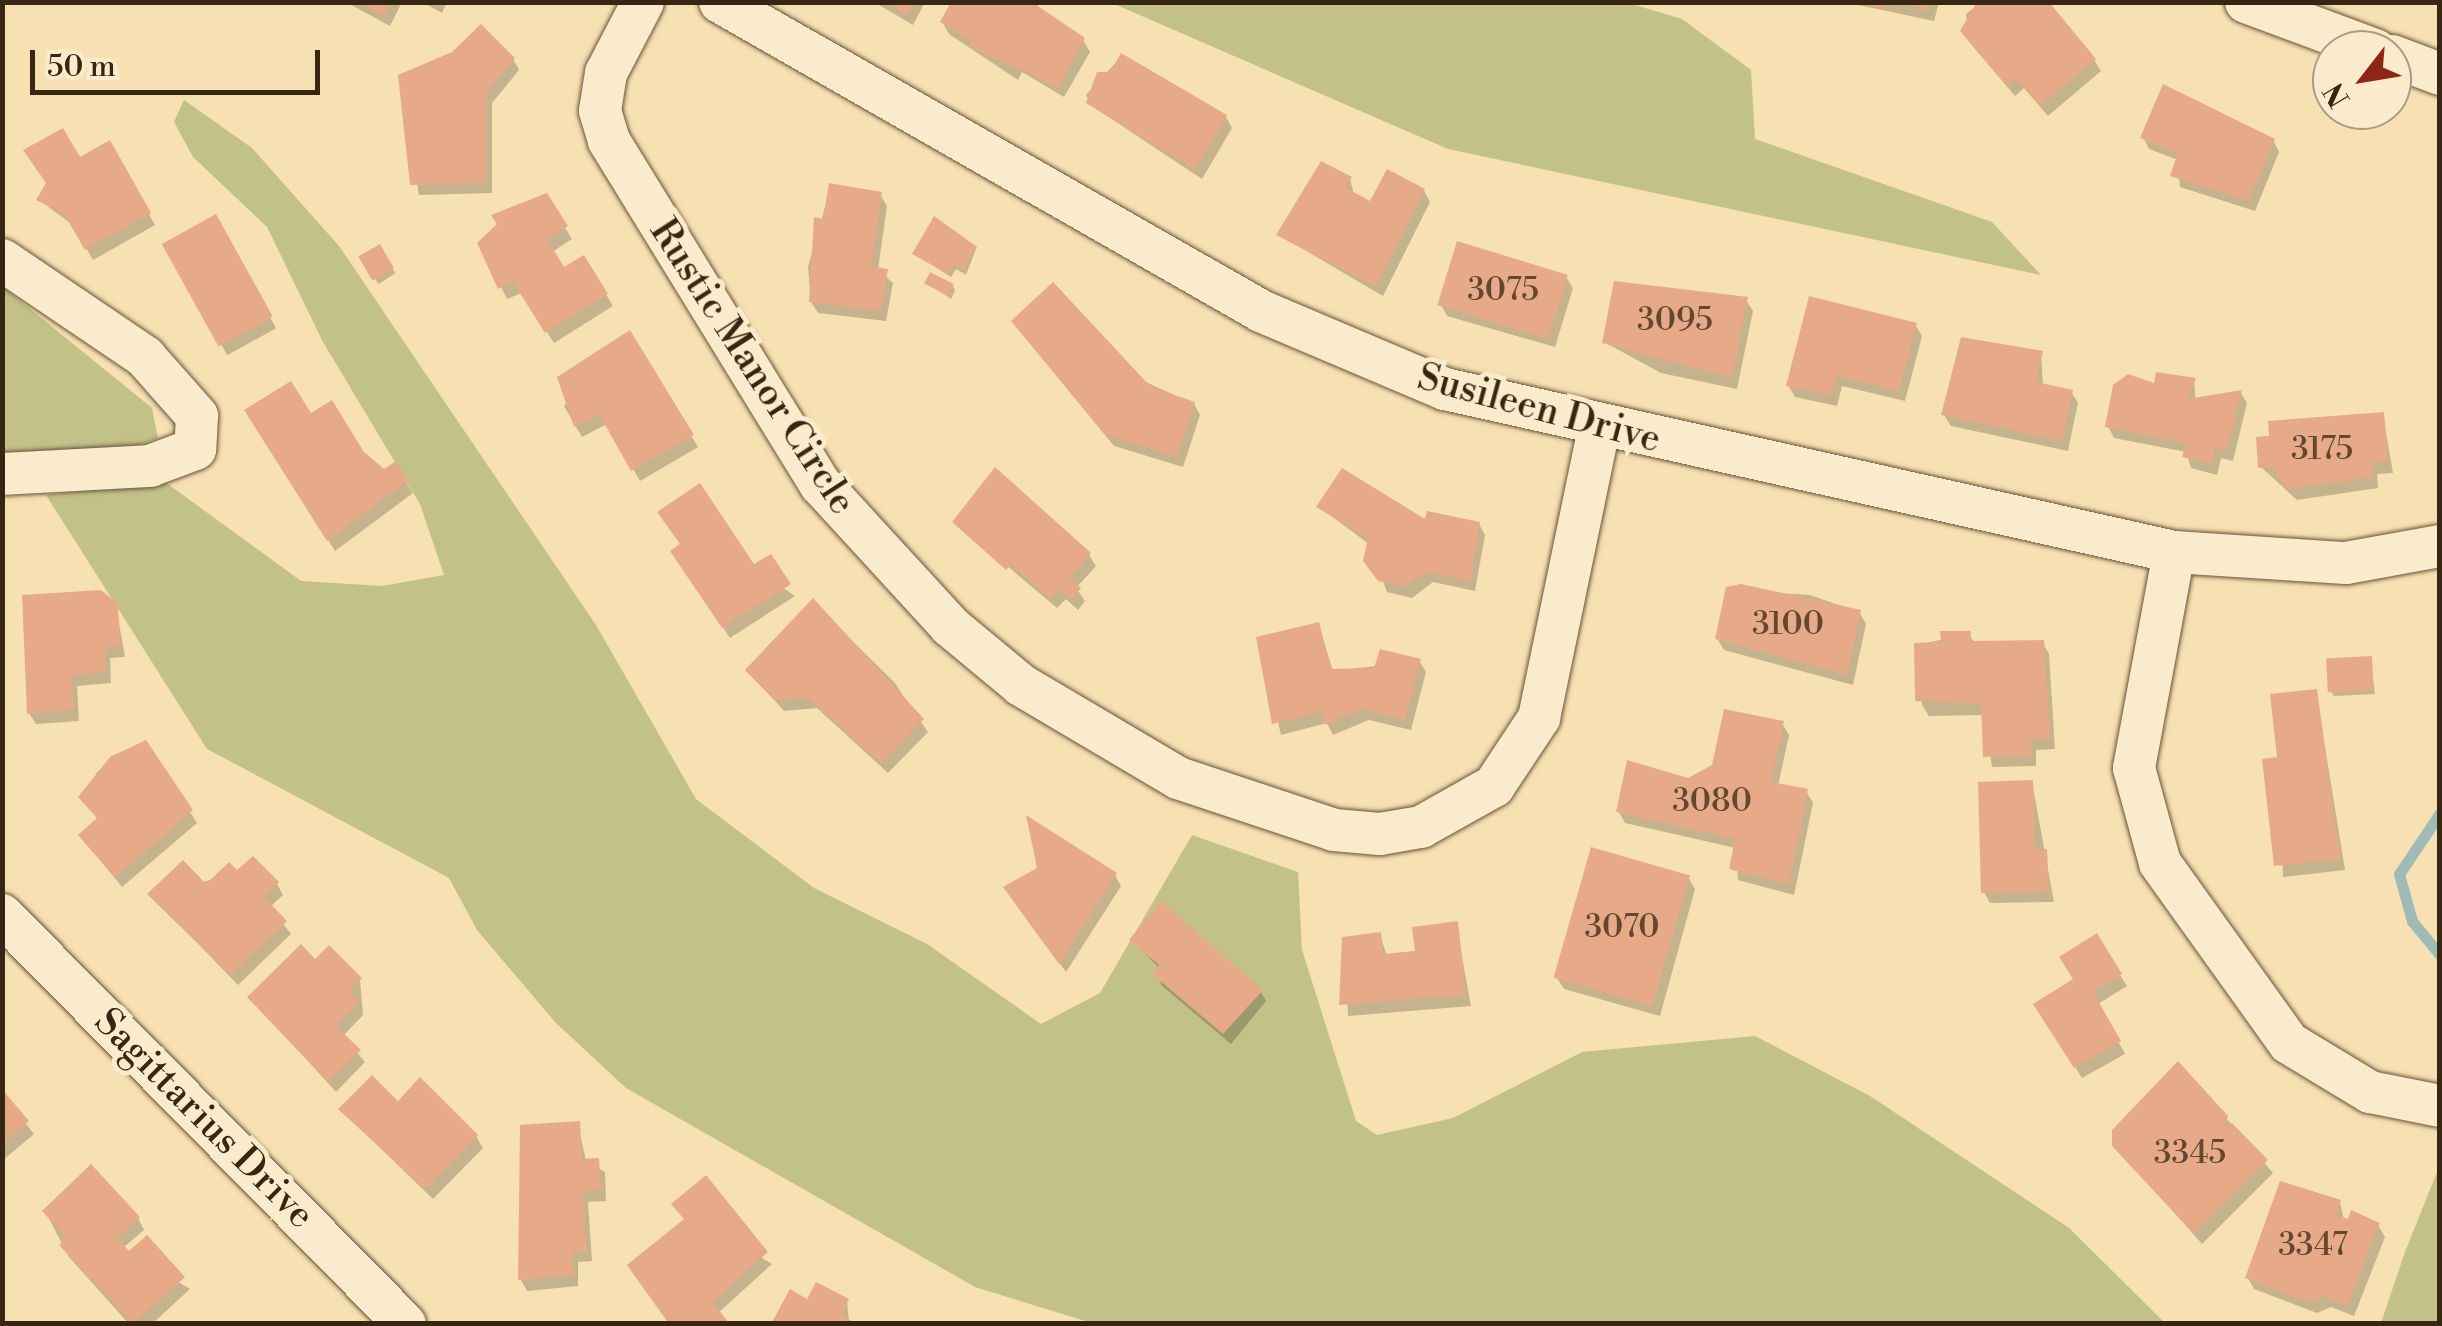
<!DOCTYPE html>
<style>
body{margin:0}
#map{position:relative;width:2442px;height:1326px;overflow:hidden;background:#f7e0b1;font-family:"Libre Bodoni",serif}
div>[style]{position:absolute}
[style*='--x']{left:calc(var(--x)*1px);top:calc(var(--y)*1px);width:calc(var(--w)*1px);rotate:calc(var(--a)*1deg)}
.green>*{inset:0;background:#c2c188}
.shadow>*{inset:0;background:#0003;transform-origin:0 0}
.stream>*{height:11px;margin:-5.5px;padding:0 5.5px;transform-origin:5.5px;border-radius:5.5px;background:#a0bbb5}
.building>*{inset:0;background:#e7aa88;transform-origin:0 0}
.roads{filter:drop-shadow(0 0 2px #675439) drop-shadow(0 0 2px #675439)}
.minor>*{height:42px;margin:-21px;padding:0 21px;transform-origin:21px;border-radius:21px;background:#faebcc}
span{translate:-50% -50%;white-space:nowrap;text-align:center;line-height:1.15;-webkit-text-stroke:10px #faebcc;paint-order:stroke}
.number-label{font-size:32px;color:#63472f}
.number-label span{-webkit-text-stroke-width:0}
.street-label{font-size:38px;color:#372611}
.frame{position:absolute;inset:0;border:5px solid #372611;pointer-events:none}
.north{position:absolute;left:2312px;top:30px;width:100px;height:100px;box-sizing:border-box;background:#faebcc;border:2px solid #ac9c81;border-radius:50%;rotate:239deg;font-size:28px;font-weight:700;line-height:40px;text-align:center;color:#372611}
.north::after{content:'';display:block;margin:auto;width:35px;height:45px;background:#8f2418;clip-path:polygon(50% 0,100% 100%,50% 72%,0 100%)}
.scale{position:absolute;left:30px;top:50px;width:290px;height:45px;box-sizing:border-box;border:5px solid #372611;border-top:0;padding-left:12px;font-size:30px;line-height:35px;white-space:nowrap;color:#372611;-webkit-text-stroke:8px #faebcc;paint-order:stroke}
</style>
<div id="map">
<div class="green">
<div style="clip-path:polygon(1625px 2px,1682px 19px,1751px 70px,1755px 139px,1992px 222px,2041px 275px,1448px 149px,1112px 3px)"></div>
<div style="clip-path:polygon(184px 100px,252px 148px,339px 246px,596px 625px,696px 799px,814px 888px,927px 944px,1041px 1024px,1100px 993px,1192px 835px,1298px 872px,1302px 950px,1356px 1121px,1377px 1135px,1453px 1118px,1582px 1052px,1755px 1036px,1870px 1096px,2069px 1228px,2165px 1323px,1095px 1324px,975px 1287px,626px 1088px,555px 1022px,477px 930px,449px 878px,207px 749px,46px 495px,165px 482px,301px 581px,382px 586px,444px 575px,420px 504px,323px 342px,267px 227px,193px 157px,174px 122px)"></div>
<div style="clip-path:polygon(2px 286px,152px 408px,158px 438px,124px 451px,3px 452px)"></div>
<div style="clip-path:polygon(2439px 1167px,2439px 1323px,2381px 1323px,2405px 1252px)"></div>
</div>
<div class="shadow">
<div style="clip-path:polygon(346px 2px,402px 2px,390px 26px)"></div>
<div style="clip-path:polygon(422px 2px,447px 2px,442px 13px)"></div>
<div style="clip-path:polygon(874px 2px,925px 2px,913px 25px)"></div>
<div style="clip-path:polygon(953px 2px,1038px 2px,1038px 14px,1083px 40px,1090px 52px,1064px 97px,1022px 72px,1018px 80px,949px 34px,942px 22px)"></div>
<div style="clip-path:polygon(1844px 2px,1939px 2px,1934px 21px)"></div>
<div style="clip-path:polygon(1981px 2px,2094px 60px,2101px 71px,2048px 116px,2024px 88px,2015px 96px,1970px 43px,1966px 14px)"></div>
<div style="clip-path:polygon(1122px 56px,1226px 117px,1232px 128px,1202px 179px,1092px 106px,1086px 95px)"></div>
<div style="clip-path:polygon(513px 59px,519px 70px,492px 103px,492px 193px,419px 195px,401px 76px)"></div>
<div style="clip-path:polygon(2164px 87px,2273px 140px,2279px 152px,2255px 211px,2180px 187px,2178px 160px,2149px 149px,2143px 137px)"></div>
<div style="clip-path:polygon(109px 144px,155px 225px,93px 260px,73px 225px,39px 200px)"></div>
<div style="clip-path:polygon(1350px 179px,1354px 195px,1372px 205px,1424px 191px,1430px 202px,1383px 296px,1279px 235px)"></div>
<div style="clip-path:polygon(831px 186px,880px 195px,887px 206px,878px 270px,893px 283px,886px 321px,818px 313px,811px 302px,808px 267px)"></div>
<div style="clip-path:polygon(546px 196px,572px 239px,552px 252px,564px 270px,584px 258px,613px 306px,554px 343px,522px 293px,507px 299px,480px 243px)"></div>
<div style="left:215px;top:218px;width:126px;height:56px;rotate:61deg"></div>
<div style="left:379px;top:247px;width:31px;height:20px;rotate:58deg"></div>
<div style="clip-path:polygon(976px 249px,966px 275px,956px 269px,951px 277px,915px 254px)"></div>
<div style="clip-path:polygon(1566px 277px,1573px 288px,1555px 347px,1447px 316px,1441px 305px)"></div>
<div style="clip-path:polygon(927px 283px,953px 286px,955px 291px,951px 299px)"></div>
<div style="clip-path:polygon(1746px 300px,1753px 311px,1737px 389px,1661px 373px,1604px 342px)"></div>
<div style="clip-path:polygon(1014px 322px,1194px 404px,1200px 415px,1183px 467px,1114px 446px)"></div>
<div style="clip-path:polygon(1915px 325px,1922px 336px,1905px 401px,1842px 386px,1837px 406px,1795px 397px,1788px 385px)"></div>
<div style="clip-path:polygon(629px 333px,698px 447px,640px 481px,607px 424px,582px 437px,564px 406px)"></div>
<div style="clip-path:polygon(2041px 353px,2043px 386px,2071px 392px,2078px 403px,2068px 451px,1951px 426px,1944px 415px)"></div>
<div style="clip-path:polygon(2194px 380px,2196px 403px,2240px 392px,2247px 403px,2233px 461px,2221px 458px,2217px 475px,2191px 468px,2186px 452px,2114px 438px,2108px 426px,2156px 386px)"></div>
<div style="clip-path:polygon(247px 411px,310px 416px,383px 472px,395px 464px,413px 493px,335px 551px)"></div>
<div style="clip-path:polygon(2383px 415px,2393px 473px,2377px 474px,2378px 488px,2297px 500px,2261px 467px)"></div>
<div style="clip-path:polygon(1319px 507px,1479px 524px,1485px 535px,1475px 591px,1433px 582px,1412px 598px,1387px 592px,1369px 544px)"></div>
<div style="clip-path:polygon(955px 522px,1089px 555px,1096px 566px,1076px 588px,1085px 601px,1078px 610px,1066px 599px,1057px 608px)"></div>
<div style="clip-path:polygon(680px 563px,754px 568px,795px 596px,730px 638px)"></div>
<div style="clip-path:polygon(1728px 590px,1810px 595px,1859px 612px,1866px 624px,1853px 685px,1724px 650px,1717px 638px)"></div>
<div style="clip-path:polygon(813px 602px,894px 682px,928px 732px,888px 773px,817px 708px,784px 711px,748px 670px)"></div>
<div style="clip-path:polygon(116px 606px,125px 657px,110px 658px,111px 683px,77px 686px,79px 721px,36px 724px,29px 713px)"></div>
<div style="clip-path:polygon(1318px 624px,1333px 671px,1419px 661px,1426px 672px,1411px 730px,1369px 720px,1333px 735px,1327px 723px,1281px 735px,1259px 639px)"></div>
<div style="clip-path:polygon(1969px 634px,1975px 644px,2042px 642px,2049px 654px,2055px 749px,2036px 750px,2036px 766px,1992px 767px,1984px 715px,1929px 716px,1922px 705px,1916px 645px)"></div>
<div style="clip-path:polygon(2370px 659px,2375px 694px,2334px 696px,2331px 692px)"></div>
<div style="clip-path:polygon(2316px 691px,2345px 870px,2283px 877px,2280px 759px)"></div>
<div style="clip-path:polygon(1782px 723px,1789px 735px,1778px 786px,1806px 791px,1813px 803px,1794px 895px,1738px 880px,1736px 848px,1625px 823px,1619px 812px,1694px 780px)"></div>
<div style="clip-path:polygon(145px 743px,197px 823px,122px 887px,81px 836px,98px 820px,81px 797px,101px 781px,96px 773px)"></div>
<div style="clip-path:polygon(2032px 782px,2054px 902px,1990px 903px,1984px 892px)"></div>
<div style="clip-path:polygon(237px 874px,277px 884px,283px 895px,270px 907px,291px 934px,238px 985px,150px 894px)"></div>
<div style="clip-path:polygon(1115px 875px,1121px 886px,1066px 972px,1013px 899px)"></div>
<div style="clip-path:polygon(1688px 877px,1695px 889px,1660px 1016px,1564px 989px,1557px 978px)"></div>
<div style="clip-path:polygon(1456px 924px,1471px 1006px,1348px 1016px,1344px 939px,1380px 935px,1387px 956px,1418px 953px)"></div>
<div style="clip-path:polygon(2096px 937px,2127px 986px,2098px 1004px,2125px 1054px,2082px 1078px,2036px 1005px,2075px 980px)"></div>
<div style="clip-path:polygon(1132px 940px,1260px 990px,1266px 1001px,1231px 1044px,1161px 985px,1159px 968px)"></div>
<div style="clip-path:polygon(360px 980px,363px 1015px,343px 1036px,365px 1062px,336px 1092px,250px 997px)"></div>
<div style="clip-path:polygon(2px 1093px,34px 1134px,2px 1161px)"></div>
<div style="clip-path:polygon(398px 1104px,476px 1136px,483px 1148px,433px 1199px,341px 1110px)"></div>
<div style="clip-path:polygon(2226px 1118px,2273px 1173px,2202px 1244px,2115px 1145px)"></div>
<div style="clip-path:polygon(578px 1124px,586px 1161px,605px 1172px,606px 1201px,588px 1202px,592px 1261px,578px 1262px,578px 1286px,527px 1291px,521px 1280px)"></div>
<div style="clip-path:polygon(2340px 1202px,2344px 1220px,2378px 1225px,2385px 1237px,2354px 1316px,2331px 1307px,2317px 1313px,2254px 1289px,2248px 1278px)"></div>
<div style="clip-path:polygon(674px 1204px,772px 1264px,718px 1313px,672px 1324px,685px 1221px)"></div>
<div style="clip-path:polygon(45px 1211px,138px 1218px,144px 1230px,123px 1248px,190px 1289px,152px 1324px,129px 1324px,69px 1257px)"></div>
<div style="clip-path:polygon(847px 1301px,849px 1322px,808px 1302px)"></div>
</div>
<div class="stream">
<div style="--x:2440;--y:813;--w:73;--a:123.9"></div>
<div style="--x:2399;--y:874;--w:49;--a:74.5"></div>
<div style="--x:2412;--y:921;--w:44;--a:50.5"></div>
</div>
<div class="building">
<div style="clip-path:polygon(358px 2px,391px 2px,383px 16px)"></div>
<div style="clip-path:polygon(883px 2px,914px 2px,907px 15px)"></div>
<div style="clip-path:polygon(951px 2px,1032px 2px,1085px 38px,1058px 87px,969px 47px,972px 41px,940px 22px)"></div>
<div style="clip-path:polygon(1859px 2px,1885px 2px,1883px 10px)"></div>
<div style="clip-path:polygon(1903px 2px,1930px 2px,1928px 11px)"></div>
<div style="clip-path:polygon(1977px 2px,2049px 2px,2096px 59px,2040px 106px,2016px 78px,2007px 86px,1960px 31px)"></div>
<div style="clip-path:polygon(481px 24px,515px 58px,487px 91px,487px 183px,410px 185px,398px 75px,452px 52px)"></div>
<div style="clip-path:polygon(1121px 53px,1227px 115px,1195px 170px,1086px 103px,1097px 72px,1110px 72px)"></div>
<div style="clip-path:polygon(2163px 84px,2275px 139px,2249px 201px,2170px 176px,2178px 153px,2140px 138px)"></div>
<div style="clip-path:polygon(63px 128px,80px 157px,110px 140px,151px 213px,85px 250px,64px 214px,36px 200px,46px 183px,23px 150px)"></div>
<div style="clip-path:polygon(1321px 161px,1352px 177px,1346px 188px,1370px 201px,1387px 169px,1425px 189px,1376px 286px,1276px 235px)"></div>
<div style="clip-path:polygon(829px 183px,882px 192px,871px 266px,888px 269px,881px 311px,809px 302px,814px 217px,823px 219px)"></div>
<div style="clip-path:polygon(547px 193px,568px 226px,547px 239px,564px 267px,584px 255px,608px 294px,545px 333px,513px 282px,498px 289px,477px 243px,497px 224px,491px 215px)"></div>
<div style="left:216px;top:214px;width:117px;height:62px;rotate:61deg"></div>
<div style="clip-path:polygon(934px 216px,977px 247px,963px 271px,953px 265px,948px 274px,912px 254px)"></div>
<div style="left:1457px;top:241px;width:116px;height:67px;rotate:17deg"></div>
<div style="left:380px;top:244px;width:28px;height:25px;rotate:60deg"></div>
<div style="left:930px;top:272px;width:27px;height:13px;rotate:27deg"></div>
<div style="clip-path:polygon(1614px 281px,1748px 297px,1732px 378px,1602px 343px)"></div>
<div style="clip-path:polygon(1053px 282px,1151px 387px,1195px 402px,1177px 457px,1105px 435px,1011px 321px)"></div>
<div style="clip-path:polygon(1809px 296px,1917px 323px,1899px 391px,1836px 376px,1831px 395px,1786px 386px)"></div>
<div style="clip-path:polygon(630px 330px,694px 435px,631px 471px,599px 414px,574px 427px,557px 377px)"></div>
<div style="clip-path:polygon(1961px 337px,2043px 351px,2036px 382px,2073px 390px,2062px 441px,1941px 415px)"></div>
<div style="clip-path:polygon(2156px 372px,2196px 378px,2187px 399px,2242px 390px,2227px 451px,2215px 448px,2211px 464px,2182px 457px,2186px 443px,2105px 427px,2113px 385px,2128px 374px,2154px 383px)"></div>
<div style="clip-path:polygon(291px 381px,311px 413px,332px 400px,364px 452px,384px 469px,396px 461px,409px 480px,327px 541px,244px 410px)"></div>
<div style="clip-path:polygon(2384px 412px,2388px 462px,2372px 463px,2373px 477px,2288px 489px,2271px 467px,2258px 468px,2256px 437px,2269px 436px,2268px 421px)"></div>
<div style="clip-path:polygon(995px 467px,1091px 553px,1069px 578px,1081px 588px,1071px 600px,1059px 589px,1050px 599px,1011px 564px,1006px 570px,952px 522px)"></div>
<div style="clip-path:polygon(1342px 468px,1425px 519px,1427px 511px,1480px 522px,1470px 581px,1426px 572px,1405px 587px,1378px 581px,1363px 561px,1368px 538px,1316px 507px)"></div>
<div style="clip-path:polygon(700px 483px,754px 564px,771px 554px,791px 584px,722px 628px,670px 551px,680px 544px,657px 512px)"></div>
<div style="clip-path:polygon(1741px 584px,1861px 610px,1847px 675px,1715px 639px,1726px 587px)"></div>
<div style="clip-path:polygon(101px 590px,118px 604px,120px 646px,105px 647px,106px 672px,72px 675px,74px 710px,27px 714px,22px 595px)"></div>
<div style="clip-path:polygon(813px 598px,924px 719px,881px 763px,808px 698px,775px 701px,745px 670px)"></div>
<div style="clip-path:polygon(1319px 622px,1331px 669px,1374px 668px,1380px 649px,1421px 659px,1405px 720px,1362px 709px,1325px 725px,1321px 712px,1272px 724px,1256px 637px)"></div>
<div style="clip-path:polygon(1940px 631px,1971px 631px,1970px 641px,2044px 640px,2050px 739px,2031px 739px,2031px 756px,1983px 757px,1981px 704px,1915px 701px,1914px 643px,1941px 642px)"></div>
<div style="left:2372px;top:656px;width:34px;height:46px;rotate:87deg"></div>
<div style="clip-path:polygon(2317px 689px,2340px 859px,2274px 866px,2262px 759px,2277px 757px,2270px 694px)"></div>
<div style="clip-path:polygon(1724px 709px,1784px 721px,1771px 782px,1808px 789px,1789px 885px,1729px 869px,1735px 839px,1616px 812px,1627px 760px,1688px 778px,1712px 765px)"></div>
<div style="clip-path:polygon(146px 740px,193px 810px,115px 878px,78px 835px,97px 818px,78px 797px,110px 757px)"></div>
<div style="clip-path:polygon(2033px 780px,2035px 849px,2047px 849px,2049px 891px,1981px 893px,1978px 782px)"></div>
<div style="clip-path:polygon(1026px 815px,1117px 873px,1059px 964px,1003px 887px,1037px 868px)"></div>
<div style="left:1591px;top:847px;width:103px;height:136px;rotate:16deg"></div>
<div style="clip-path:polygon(253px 856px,279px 882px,264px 897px,287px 921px,230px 975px,147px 894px,183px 860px,206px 884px,229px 862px,237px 870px)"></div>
<div style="clip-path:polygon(1161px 901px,1263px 990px,1223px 1034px,1152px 974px,1159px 965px,1129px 940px)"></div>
<div style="clip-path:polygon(1458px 921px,1466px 995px,1339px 1005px,1342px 937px,1381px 932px,1383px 954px,1415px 951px,1412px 927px)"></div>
<div style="clip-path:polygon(2097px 933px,2122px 974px,2093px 992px,2121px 1041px,2074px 1068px,2033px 1004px,2073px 979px,2059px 957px)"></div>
<div style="clip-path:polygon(301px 944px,315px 959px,329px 945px,362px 978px,349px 992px,359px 1002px,336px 1026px,361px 1050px,328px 1082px,247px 997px)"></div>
<div style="clip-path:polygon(2178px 1061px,2228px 1116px,2223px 1128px,2232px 1123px,2268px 1160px,2194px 1234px,2112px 1146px,2112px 1130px)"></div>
<div style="clip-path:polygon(372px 1075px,398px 1101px,420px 1077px,478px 1135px,425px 1189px,338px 1109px)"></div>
<div style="clip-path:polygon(2px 1089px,29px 1121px,2px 1143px)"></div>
<div style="clip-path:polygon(580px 1121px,582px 1159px,599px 1158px,601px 1190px,583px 1191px,587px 1251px,573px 1252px,573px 1275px,518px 1280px,520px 1125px)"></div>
<div style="clip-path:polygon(91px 1164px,140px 1217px,117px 1238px,129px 1251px,147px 1235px,185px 1277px,133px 1324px,59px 1245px,67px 1238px,42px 1211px)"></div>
<div style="clip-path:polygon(706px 1175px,768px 1252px,712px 1302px,730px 1324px,669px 1324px,627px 1265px,684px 1219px,671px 1204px)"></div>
<div style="clip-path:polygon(2280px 1181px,2341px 1200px,2336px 1215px,2348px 1219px,2351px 1210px,2380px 1223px,2347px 1306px,2323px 1296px,2310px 1303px,2245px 1278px)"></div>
<div style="clip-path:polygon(816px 1282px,849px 1299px,841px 1315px,857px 1324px,771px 1324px,790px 1289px,807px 1299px)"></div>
</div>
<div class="roads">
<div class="minor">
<div style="--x:643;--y:2;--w:80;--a:117.5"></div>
<div style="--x:606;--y:73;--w:38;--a:99"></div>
<div style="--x:600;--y:111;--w:31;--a:73"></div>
<div style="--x:609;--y:141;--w:404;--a:58.4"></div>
<div style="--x:821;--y:485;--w:191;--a:47.5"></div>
<div style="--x:950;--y:626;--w:92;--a:39.7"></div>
<div style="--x:1021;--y:685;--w:182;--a:30.6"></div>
<div style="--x:1178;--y:778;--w:164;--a:18.4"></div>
<div style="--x:1334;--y:830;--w:46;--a:5"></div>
<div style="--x:1380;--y:834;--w:42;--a:-9.7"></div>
<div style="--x:1421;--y:827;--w:84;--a:-29.3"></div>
<div style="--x:1494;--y:786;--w:82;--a:-56.5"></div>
<div style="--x:1539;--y:718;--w:296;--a:-78.3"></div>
<div style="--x:720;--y:2;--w:623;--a:29.73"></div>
<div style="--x:1261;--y:311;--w:200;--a:23"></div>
<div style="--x:1445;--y:389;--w:747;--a:12.6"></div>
<div style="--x:2174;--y:552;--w:172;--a:3.7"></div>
<div style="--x:2346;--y:563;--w:96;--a:-10.3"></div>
<div style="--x:2246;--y:2;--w:138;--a:20.4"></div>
<div style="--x:2392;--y:56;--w:51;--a:20.6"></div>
<div style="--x:2;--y:260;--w:173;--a:34.1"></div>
<div style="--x:145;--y:357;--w:79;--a:48.6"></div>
<div style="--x:197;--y:416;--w:33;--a:93"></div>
<div style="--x:195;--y:449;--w:48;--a:159.3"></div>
<div style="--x:150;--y:466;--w:148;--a:176.9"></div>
<div style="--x:2174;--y:552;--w:220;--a:100.5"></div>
<div style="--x:2134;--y:768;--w:98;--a:74.7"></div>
<div style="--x:2160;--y:863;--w:221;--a:54.4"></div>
<div style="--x:2289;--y:1043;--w:95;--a:31.2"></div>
<div style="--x:2370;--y:1092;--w:71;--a:11.3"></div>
<div style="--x:2;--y:915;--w:574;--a:45.42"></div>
</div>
</div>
<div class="number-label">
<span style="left:1503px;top:290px">3075</span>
<span style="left:1675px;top:320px">3095</span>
<span style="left:2322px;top:449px">3175</span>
<span style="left:1788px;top:624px">3100</span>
<span style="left:1712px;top:801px">3080</span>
<span style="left:1622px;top:927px">3070</span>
<span style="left:2190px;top:1153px">3345</span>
<span style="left:2313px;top:1245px">3347</span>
</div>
<div class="street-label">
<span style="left:752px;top:367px;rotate:57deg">Rustic Manor Circle</span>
<span style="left:1539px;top:409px;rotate:15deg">Susileen Drive</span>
<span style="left:204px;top:1119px;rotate:45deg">Sagittarius Drive</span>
</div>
<div class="frame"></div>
<div class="north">N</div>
<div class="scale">50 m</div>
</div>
